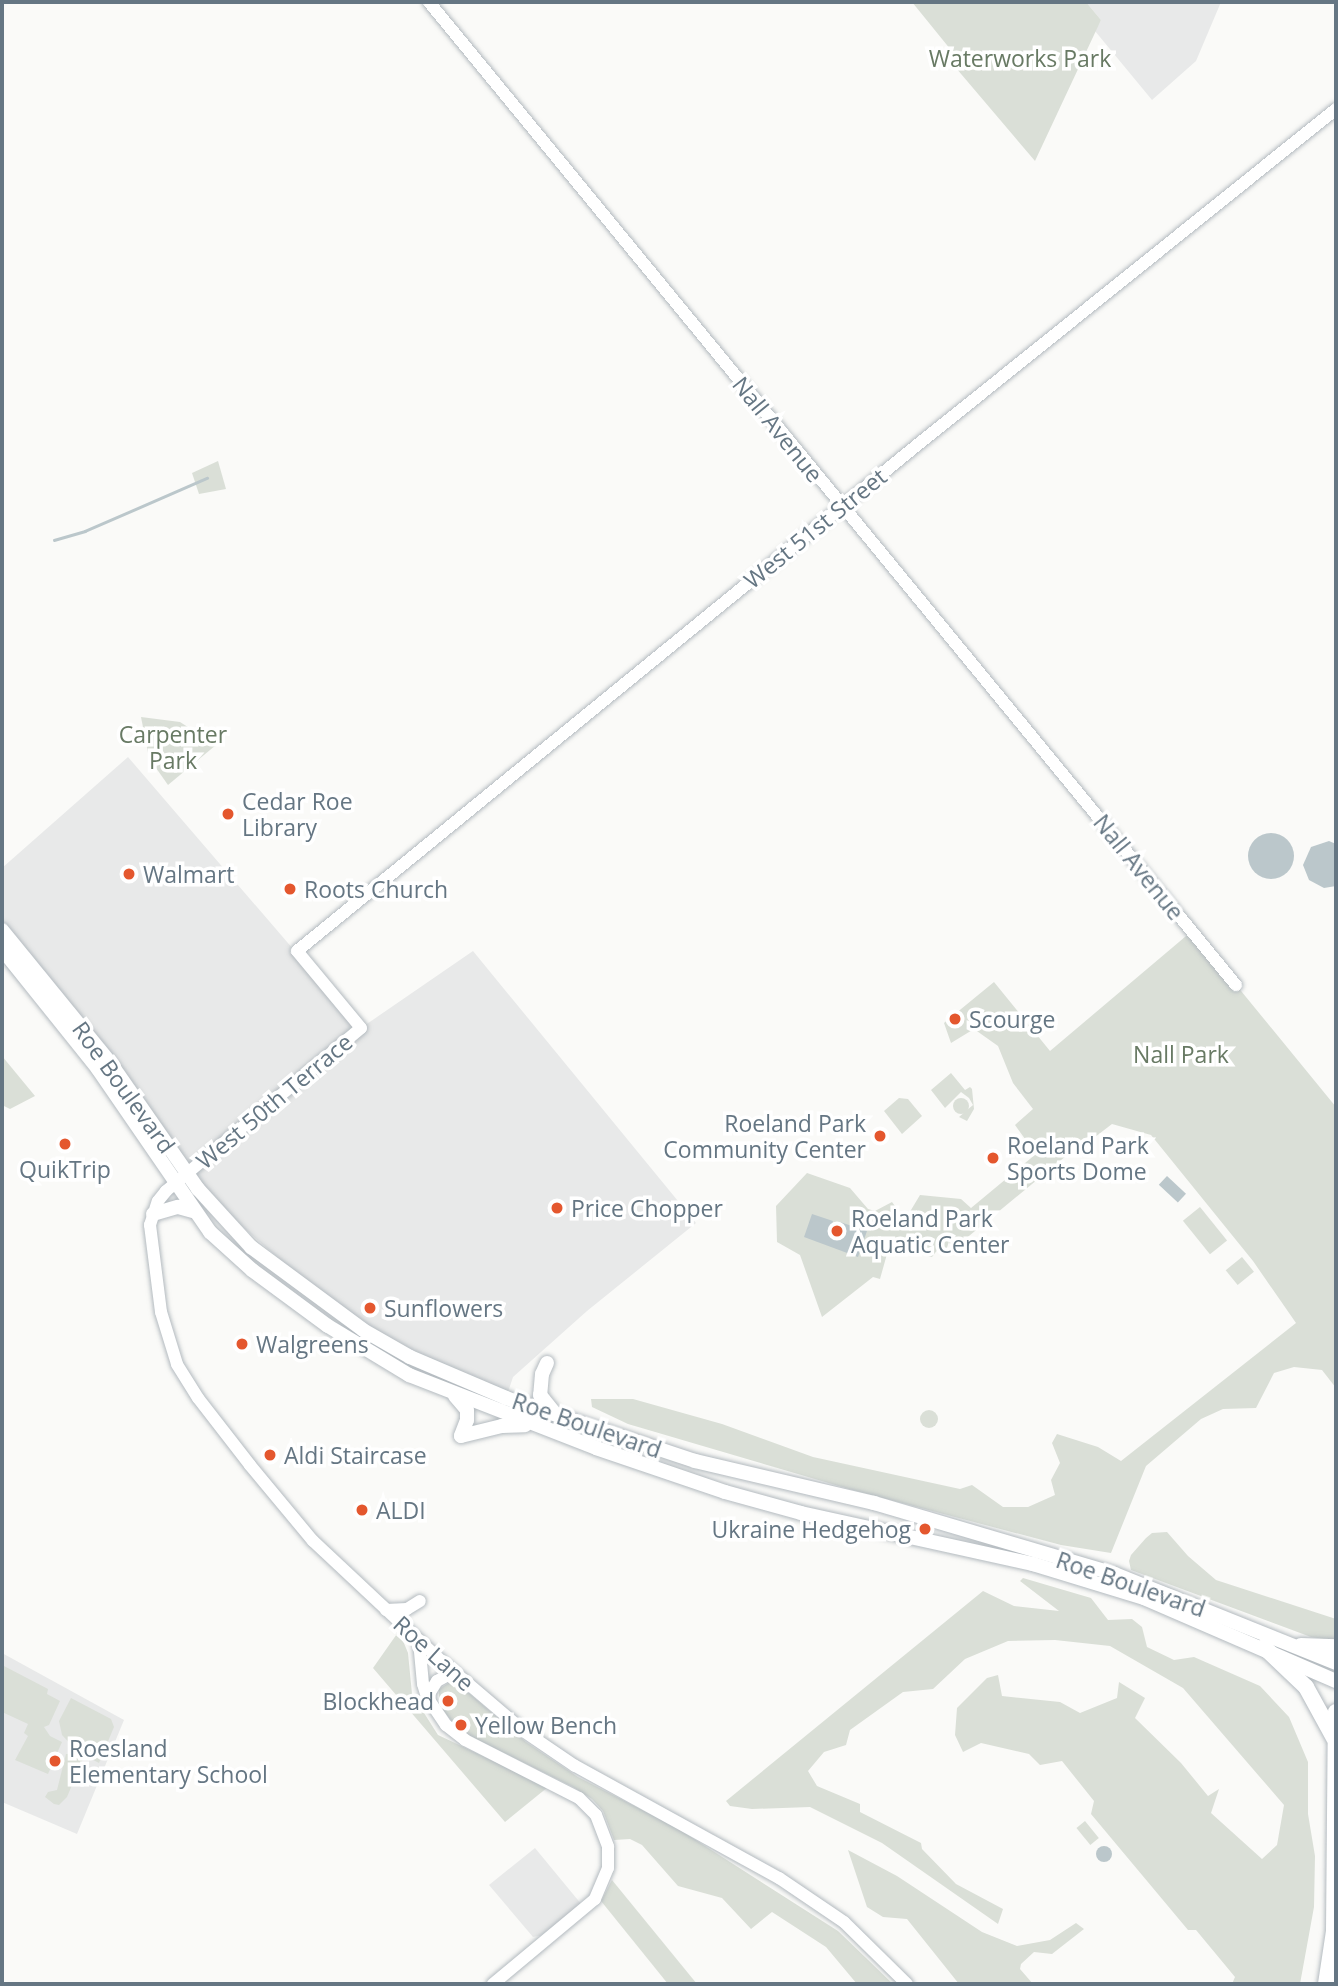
<!DOCTYPE html>
<style>
body{margin:0}
#map{position:relative;width:1338px;height:1986px;overflow:hidden;background:#fafaf8;font-family:"Open Sans",sans-serif}
div>[style]{position:absolute}
[style*='--x']{left:calc(var(--x)*1px);top:calc(var(--y)*1px);width:calc(var(--w)*1px);rotate:calc(var(--a)*1deg)}
.built>*{inset:0;background:#e8e9e9}
.green>*{inset:0;background:#dadfd7;transform-origin:0 0}
.round{border-radius:50%}
.water>*{inset:0;background:#bbc7cb;transform-origin:0 0}
.stream>*{height:2.5px;margin:-1.25px;padding:0 1.25px;transform-origin:1.25px;border-radius:1.25px;background:#bbc7cb}
.roads{filter:drop-shadow(0 0 2px #b3babf) drop-shadow(0 0 2px #b3babf)}
.secondary>*{height:12px;margin:-6px;padding:0 6px;transform-origin:6px;border-radius:6px;background:#fff}
.primary>*{height:14px;margin:-7px;padding:0 7px;transform-origin:7px;border-radius:7px;background:#fff}
.highway>*{height:16px;margin:-8px;padding:0 8px;transform-origin:8px;border-radius:8px;background:#fff}
.dots>*{width:19px;height:19px;translate:-50% -50%;box-sizing:border-box;border:4px solid #fff;border-radius:50%}
span{translate:-50% -50%;white-space:nowrap;text-align:center;line-height:1.15;-webkit-text-stroke:7px #fff;paint-order:stroke}
.park-label{font-size:23px;color:#687a64}
.street-label{font-size:23px;color:#657683}
.poi-label{font-size:23px;color:#657683}
.left{translate:0 -50%;text-align:left}
.right{translate:-100% -50%;text-align:right}
.frame{position:absolute;inset:0;border:4px solid #657683;pointer-events:none}
</style>
<div id="map">
<div class="built">
<div style="clip-path:polygon(1086px 2px,1221px 2px,1196px 61px,1152px 100px,1095px 31px,1101px 20px)"></div>
<div style="clip-path:polygon(128px 757px,361px 1028px,473px 951px,696px 1223px,587px 1311px,513px 1377px,506px 1398px,485px 1402px,420px 1382px,196px 1186px,2px 962px,2px 868px)"></div>
<div style="clip-path:polygon(2px 1653px,124px 1720px,77px 1834px,2px 1802px)"></div>
<div style="clip-path:polygon(535px 1848px,582px 1905px,544px 1935px,533px 1937px,489px 1885px)"></div>
</div>
<div class="green">
<div style="clip-path:polygon(912px 2px,1086px 2px,1101px 20px,1035px 161px,956px 68px,955px 55px)"></div>
<div style="clip-path:polygon(218px 461px,226px 489px,199px 494px,192px 473px)"></div>
<div style="clip-path:polygon(141px 717px,180px 722px,216px 745px,168px 785px,149px 758px)"></div>
<div style="clip-path:polygon(1192px 931px,1336px 1107px,1336px 1388px,1322px 1370px,1294px 1367px,1274px 1373px,1256px 1408px,1223px 1409px,1201px 1419px,1146px 1466px,1111px 1553px,1061px 1545px,849px 1489px,628px 1424px,592px 1407px,591px 1399px,633px 1399px,722px 1424px,813px 1457px,960px 1489px,972px 1485px,1003px 1507px,1028px 1507px,1055px 1495px,1051px 1480px,1060px 1463px,1052px 1443px,1057px 1434px,1098px 1447px,1121px 1461px,1296px 1323px,1253px 1261px,1151px 1135px,1112px 1124px,1069px 1157px,1048px 1130px,1066px 1156px,952px 1250px,949px 1241px,946px 1251px,938px 1249px,932px 1257px,904px 1251px,887px 1254px,880px 1279px,873px 1277px,822px 1317px,800px 1255px,777px 1242px,776px 1206px,807px 1173px,850px 1188px,868px 1209px,875px 1211px,892px 1202px,905px 1220px,920px 1195px,961px 1199px,971px 1208px,1036px 1154px,1015px 1125px,1033px 1109px,1013px 1083px,998px 1046px,974px 1029px,951px 1043px,944px 1023px,994px 982px,1050px 1051px)"></div>
<div style="clip-path:polygon(2px 1056px,35px 1096px,10px 1109px,2px 1105px)"></div>
<div style="clip-path:polygon(951px 1073px,965px 1090px,970px 1087px,972px 1089px,974px 1109px,967px 1121px,959px 1117px,973px 1105px,969px 1098px,961px 1092px,945px 1108px,931px 1090px)"></div>
<div style="clip-path:polygon(899px 1098px,908px 1099px,922px 1116px,902px 1134px,884px 1111px)"></div>
<div class="round" style="left:953px;top:1098px;width:16px;height:16px"></div>
<div style="left:1200px;top:1207px;width:43px;height:22px;rotate:51deg"></div>
<div style="left:1242px;top:1257px;width:19px;height:21px;rotate:51deg"></div>
<div class="round" style="left:920px;top:1410px;width:18px;height:18px"></div>
<div style="clip-path:polygon(1167px 1532px,1188px 1556px,1216px 1580px,1336px 1619px,1336px 1641px,1311px 1637px,1131px 1570px,1129px 1561px,1131px 1555px,1146px 1538px,1152px 1533px)"></div>
<div style="clip-path:polygon(1023px 1578px,1091px 1598px,1108px 1620px,1132px 1619px,1142px 1627px,1147px 1647px,1174px 1660px,1194px 1657px,1260px 1686px,1289px 1717px,1308px 1762px,1308px 1814px,1315px 1856px,1314px 1907px,1300px 1984px,1232px 1984px,1235px 1977px,1196px 1930px,1188px 1930px,1091px 1814px,1094px 1801px,1062px 1761px,1040px 1765px,1029px 1754px,981px 1743px,963px 1752px,955px 1735px,957px 1708px,987px 1678px,998px 1675px,1002px 1696px,1060px 1702px,1080px 1713px,1117px 1698px,1119px 1682px,1145px 1698px,1135px 1718px,1181px 1763px,1208px 1796px,1219px 1789px,1211px 1813px,1262px 1859px,1277px 1845px,1284px 1805px,1183px 1688px,1110px 1646px,1055px 1640px,1008px 1641px,965px 1659px,933px 1689px,903px 1692px,850px 1730px,846px 1745px,824px 1752px,808px 1771px,817px 1786px,860px 1804px,860px 1812px,921px 1843px,922px 1849px,956px 1884px,1003px 1909px,998px 1924px,882px 1843px,810px 1807px,752px 1809px,730px 1806px,726px 1801px,983px 1591px,1014px 1606px,1059px 1611px,1020px 1581px)"></div>
<div style="clip-path:polygon(399px 1631px,408px 1653px,412px 1694px,438px 1735px,548px 1787px,505px 1822px,373px 1668px)"></div>
<div style="clip-path:polygon(2px 1665px,48px 1689px,47px 1694px,60px 1701px,49px 1725px,44px 1727px,50px 1736px,62px 1742px,48px 1774px,15px 1760px,28px 1736px,24px 1733px,28px 1724px,2px 1712px)"></div>
<div style="clip-path:polygon(450px 1682px,464px 1689px,526px 1742px,578px 1777px,677px 1828px,838px 1931px,893px 1984px,857px 1984px,826px 1947px,772px 1912px,751px 1929px,722px 1898px,678px 1886px,642px 1845px,630px 1839px,614px 1840px,603px 1811px,592px 1799px,573px 1787px,472px 1737px,454px 1724px,443px 1710px,439px 1698px,439px 1689px)"></div>
<div style="clip-path:polygon(71px 1698px,111px 1719px,114px 1727px,99px 1763px,78px 1752px,62px 1735px,59px 1721px)"></div>
<div style="clip-path:polygon(66px 1754px,75px 1754px,83px 1759px,67px 1797px,59px 1805px,54px 1804px,45px 1797px,48px 1792px,57px 1790px)"></div>
<div style="left:1085px;top:1821px;width:22px;height:11px;rotate:51deg"></div>
<div style="clip-path:polygon(848px 1850px,897px 1876px,982px 1932px,1017px 1946px,1050px 1940px,1076px 1923px,1084px 1929px,1052px 1954px,1034px 1952px,1021px 1964px,1020px 1969px,1033px 1984px,959px 1984px,907px 1919px,883px 1917px,867px 1907px)"></div>
<div style="clip-path:polygon(612px 1880px,697px 1984px,668px 1984px,601px 1901px)"></div>
</div>
<div class="water">
<div class="round" style="left:1248px;top:833px;width:46px;height:46px"></div>
<div style="clip-path:polygon(1329px 841px,1336px 844px,1336px 886px,1324px 888px,1309px 880px,1303px 865px,1311px 847px)"></div>
<div style="left:1167px;top:1176px;width:26px;height:12px;rotate:43deg"></div>
<div style="clip-path:polygon(812px 1214px,833px 1221px,830px 1234px,834px 1236px,840px 1222px,867px 1231px,858px 1257px,804px 1237px)"></div>
<div class="round" style="left:1096px;top:1846px;width:16px;height:16px"></div>
</div>
<div class="stream">
<div style="--x:54;--y:540;--w:32;--a:-16"></div>
<div style="--x:85;--y:531;--w:133;--a:-23.5"></div>
</div>
<div class="roads">
<div class="secondary">
<div style="--x:429;--y:2;--w:1272;--a:50.62"></div>
<div style="--x:386;--y:1610;--w:21;--a:-3"></div>
<div style="--x:407;--y:1609;--w:15;--a:-32"></div>
<div style="--x:419;--y:1641;--w:43;--a:84.7"></div>
<div style="--x:423;--y:1684;--w:14;--a:73"></div>
<div style="--x:427;--y:1697;--w:34;--a:56"></div>
<div style="--x:446;--y:1725;--w:24;--a:38"></div>
<div style="--x:465;--y:1740;--w:128;--a:27"></div>
<div style="--x:579;--y:1798;--w:24;--a:45"></div>
<div style="--x:596;--y:1815;--w:34;--a:69"></div>
<div style="--x:608;--y:1847;--w:21;--a:90"></div>
<div style="--x:608;--y:1868;--w:34;--a:113"></div>
<div style="--x:595;--y:1899;--w:133;--a:140.2"></div>
<div style="--x:427;--y:1697;--w:19;--a:-58"></div>
<div style="--x:437;--y:1681;--w:10;--a:-29"></div>
<div style="--x:446;--y:1676;--w:11;--a:-5"></div>
<div style="--x:907;--y:1984;--w:88;--a:-135.5"></div>
<div style="--x:844;--y:1922;--w:78;--a:-145.9"></div>
<div style="--x:779;--y:1878;--w:233;--a:-151.2"></div>
<div style="--x:575;--y:1766;--w:60;--a:-145.8"></div>
<div style="--x:525;--y:1732;--w:116;--a:-139.6"></div>
<div style="--x:437;--y:1657;--w:170;--a:-136.9"></div>
<div style="--x:313;--y:1541;--w:99;--a:-129.7"></div>
<div style="--x:250;--y:1465;--w:85;--a:-127.8"></div>
<div style="--x:198;--y:1398;--w:40;--a:-122"></div>
<div style="--x:177;--y:1364;--w:54;--a:-107.1"></div>
<div style="--x:161;--y:1312;--w:88;--a:-97.2"></div>
<div style="--x:150;--y:1225;--w:25;--a:-72"></div>
<div style="--x:158;--y:1201;--w:13;--a:-51"></div>
<div style="--x:166;--y:1191;--w:254;--a:-39.9"></div>
<div style="--x:361;--y:1028;--w:100;--a:-129.7"></div>
<div style="--x:297;--y:951;--w:799;--a:-39.21"></div>
<div style="--x:916;--y:446;--w:538;--a:-38.74"></div>
</div>
<div class="primary">
<div style="--x:2;--y:930;--w:169;--a:50.8"></div>
<div style="--x:109;--y:1061;--w:156;--a:55.2"></div>
<div style="--x:198;--y:1189;--w:79;--a:47.6"></div>
<div style="--x:251;--y:1247;--w:139;--a:36.5"></div>
<div style="--x:363;--y:1330;--w:54;--a:29.9"></div>
<div style="--x:410;--y:1357;--w:104;--a:23.1"></div>
<div style="--x:506;--y:1398;--w:199;--a:18.4"></div>
<div style="--x:695;--y:1461;--w:184;--a:13.2"></div>
<div style="--x:874;--y:1503;--w:251;--a:16.4"></div>
<div style="--x:1115;--y:1574;--w:238;--a:21.9"></div>
<div style="--x:2;--y:949;--w:154;--a:51.3"></div>
<div style="--x:98;--y:1069;--w:198;--a:55.5"></div>
<div style="--x:210;--y:1232;--w:57;--a:42.1"></div>
<div style="--x:252;--y:1270;--w:94;--a:36.4"></div>
<div style="--x:328;--y:1326;--w:95;--a:31.2"></div>
<div style="--x:409;--y:1375;--w:201;--a:21.3"></div>
<div style="--x:596;--y:1448;--w:136;--a:18.8"></div>
<div style="--x:725;--y:1492;--w:79;--a:15.4"></div>
<div style="--x:801;--y:1513;--w:238;--a:12.4"></div>
<div style="--x:1033;--y:1564;--w:116;--a:17"></div>
<div style="--x:1144;--y:1598;--w:209;--a:23.4"></div>
<div style="--x:153;--y:1214;--w:26;--a:-16"></div>
<div style="--x:178;--y:1207;--w:16;--a:15"></div>
<div style="--x:547;--y:1363;--w:12;--a:114"></div>
<div style="--x:542;--y:1374;--w:21;--a:95"></div>
<div style="--x:540;--y:1395;--w:22;--a:51"></div>
<div style="--x:455;--y:1396;--w:18;--a:49"></div>
<div style="--x:467;--y:1410;--w:10;--a:90"></div>
<div style="--x:467;--y:1420;--w:17;--a:111"></div>
<div style="--x:461;--y:1436;--w:42;--a:-13.7"></div>
<div style="--x:502;--y:1426;--w:23;--a:-2"></div>
</div>
<div class="highway">
<div style="--x:1301;--y:1646;--w:35;--a:2"></div>
<div style="--x:1264;--y:1647;--w:58;--a:43.6"></div>
<div style="--x:1306;--y:1687;--w:58;--a:61.2"></div>
<div style="--x:1326;--y:1984;--w:54;--a:-81.4"></div>
<div style="--x:1334;--y:1931;--w:219;--a:-89.5"></div>
</div>
</div>
<div class="dots">
<div style="left:228px;top:814px;background:#e4572e"></div>
<div style="left:129px;top:874px;background:#e4572e"></div>
<div style="left:290px;top:889px;background:#e4572e"></div>
<div style="left:955px;top:1019px;background:#e4572e"></div>
<div style="left:880px;top:1136px;background:#e4572e"></div>
<div style="left:65px;top:1144px;background:#e4572e"></div>
<div style="left:993px;top:1158px;background:#e4572e"></div>
<div style="left:557px;top:1208px;background:#e4572e"></div>
<div style="left:837px;top:1231px;background:#e4572e"></div>
<div style="left:370px;top:1308px;background:#e4572e"></div>
<div style="left:242px;top:1344px;background:#e4572e"></div>
<div style="left:270px;top:1455px;background:#e4572e"></div>
<div style="left:362px;top:1510px;background:#e4572e"></div>
<div style="left:925px;top:1529px;background:#e4572e"></div>
<div style="left:448px;top:1701px;background:#e4572e"></div>
<div style="left:461px;top:1725px;background:#e4572e"></div>
<div style="left:55px;top:1761px;background:#e4572e"></div>
</div>
<div class="park-label">
<span style="left:1020px;top:58px">Waterworks Park</span>
<span style="left:173px;top:747px">Carpenter<br>Park</span>
<span style="left:1181px;top:1054px">Nall Park</span>
</div>
<div class="street-label">
<span style="left:778px;top:429px;rotate:51deg">Nall Avenue</span>
<span style="left:815px;top:528px;rotate:-39deg">West 51st Street</span>
<span style="left:1139px;top:867px;rotate:51deg">Nall Avenue</span>
<span style="left:124px;top:1087px;rotate:54deg">Roe Boulevard</span>
<span style="left:274px;top:1101px;rotate:-40deg">West 50th Terrace</span>
<span style="left:587px;top:1425px;rotate:19deg">Roe Boulevard</span>
<span style="left:1131px;top:1584px;rotate:19deg">Roe Boulevard</span>
<span style="left:434px;top:1653px;rotate:42deg">Roe Lane</span>
</div>
<div class="poi-label">
<span class="left" style="left:242px;top:814px">Cedar Roe<br>Library</span>
<span class="left" style="left:143px;top:874px">Walmart</span>
<span class="left" style="left:304px;top:889px">Roots Church</span>
<span class="left" style="left:969px;top:1019px">Scourge</span>
<span class="right" style="left:866px;top:1136px">Roeland Park<br>Community Center</span>
<span class="left" style="left:1007px;top:1158px">Roeland Park<br>Sports Dome</span>
<span style="left:65px;top:1169px">QuikTrip</span>
<span class="left" style="left:571px;top:1208px">Price Chopper</span>
<span class="left" style="left:851px;top:1231px">Roeland Park<br>Aquatic Center</span>
<span class="left" style="left:384px;top:1308px">Sunflowers</span>
<span class="left" style="left:256px;top:1344px">Walgreens</span>
<span class="left" style="left:284px;top:1455px">Aldi Staircase</span>
<span class="left" style="left:376px;top:1510px">ALDI</span>
<span class="right" style="left:911px;top:1529px">Ukraine Hedgehog</span>
<span class="right" style="left:434px;top:1701px">Blockhead</span>
<span class="left" style="left:475px;top:1725px">Yellow Bench</span>
<span class="left" style="left:69px;top:1761px">Roesland<br>Elementary School</span>
</div>
<div class="frame"></div>
</div>
